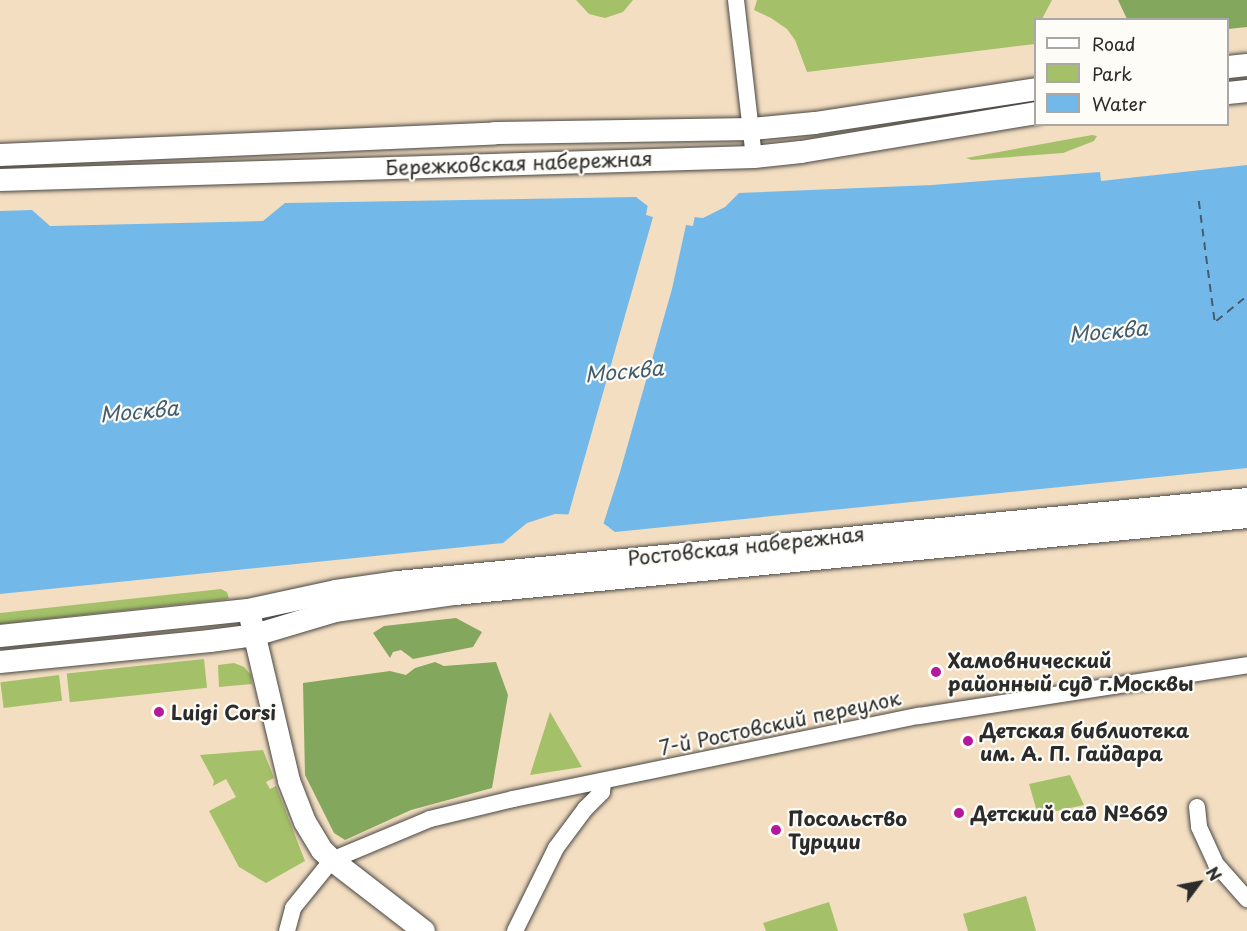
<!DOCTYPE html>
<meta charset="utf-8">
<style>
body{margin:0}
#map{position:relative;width:1247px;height:931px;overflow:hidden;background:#f3dec2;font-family:"Playpen Sans",sans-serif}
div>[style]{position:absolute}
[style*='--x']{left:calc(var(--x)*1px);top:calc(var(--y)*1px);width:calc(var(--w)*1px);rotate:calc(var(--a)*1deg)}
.green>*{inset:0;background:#a4c169;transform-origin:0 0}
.forest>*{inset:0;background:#83a75d}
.water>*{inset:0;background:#72b9e9}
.pier>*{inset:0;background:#f3dec2}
.ferry>*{height:1.5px;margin-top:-0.75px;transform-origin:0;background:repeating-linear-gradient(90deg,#445d6e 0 8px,transparent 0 14px)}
.roads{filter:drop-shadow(0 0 2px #494642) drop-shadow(0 0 2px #494642)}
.street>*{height:16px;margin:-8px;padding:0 8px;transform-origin:8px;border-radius:8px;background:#fff}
.secondary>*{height:22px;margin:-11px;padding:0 11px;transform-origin:11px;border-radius:11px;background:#fff}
.dots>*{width:16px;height:16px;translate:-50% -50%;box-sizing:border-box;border:3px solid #fdfcf7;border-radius:50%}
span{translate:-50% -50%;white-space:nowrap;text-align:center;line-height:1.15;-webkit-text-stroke:4.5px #fdfcf7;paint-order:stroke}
.street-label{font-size:20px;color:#2b2b2b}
.poi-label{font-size:20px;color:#2b2b2b;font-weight:700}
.left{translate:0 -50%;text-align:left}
.water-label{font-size:21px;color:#445d6e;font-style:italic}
.legend{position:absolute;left:1034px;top:18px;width:195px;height:108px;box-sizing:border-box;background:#fdfcf7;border:2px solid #a9a8a5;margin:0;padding:8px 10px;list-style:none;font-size:18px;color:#2b2b2b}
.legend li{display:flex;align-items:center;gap:12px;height:30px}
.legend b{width:30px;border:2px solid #a9a8a5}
.north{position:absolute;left:1169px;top:853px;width:60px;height:60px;-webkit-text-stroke:4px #fdfcf7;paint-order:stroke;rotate:58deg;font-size:16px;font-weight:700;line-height:24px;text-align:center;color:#2b2b2b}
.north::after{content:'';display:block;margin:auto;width:21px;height:27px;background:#2b2b2b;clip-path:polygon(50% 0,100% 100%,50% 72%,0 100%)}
</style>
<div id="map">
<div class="green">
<div style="clip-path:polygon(576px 0,633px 0,623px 12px,605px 18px,589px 14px)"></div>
<div style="clip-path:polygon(757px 0,1052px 0,1042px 19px,1036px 20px,1035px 44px,807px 72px,795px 40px,787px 29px,771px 18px,754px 10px)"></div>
<div style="clip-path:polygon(1092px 135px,1097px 136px,1094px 141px,1063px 153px,972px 160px,966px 158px)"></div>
<div style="clip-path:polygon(221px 589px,227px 592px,229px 599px,0 624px,0 613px)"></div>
<div style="left:204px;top:659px;width:29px;height:138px;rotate:84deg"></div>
<div style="clip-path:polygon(234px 663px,244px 667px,251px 675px,252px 684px,219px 687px,218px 665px)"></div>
<div style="left:59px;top:675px;width:26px;height:59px;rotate:83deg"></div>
<div style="clip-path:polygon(550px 712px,582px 767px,530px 775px)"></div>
<div style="clip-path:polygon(263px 750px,274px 778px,266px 782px,270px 789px,276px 786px,305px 861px,266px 883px,239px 867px,209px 811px,236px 797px,226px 779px,213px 786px,214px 781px,200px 755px)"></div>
<div style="clip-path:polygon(1070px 775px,1084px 805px,1038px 815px,1029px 784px)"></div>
<div style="clip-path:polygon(1026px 896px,1036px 931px,968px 931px,963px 914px)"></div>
<div style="clip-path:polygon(829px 902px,838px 931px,766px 931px,763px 923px)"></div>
</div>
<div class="forest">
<div style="clip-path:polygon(1118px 0,1247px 0,1247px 27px,1228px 29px,1228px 20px,1127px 19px)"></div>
<div style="clip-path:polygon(456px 618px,482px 632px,473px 647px,413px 659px,401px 650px,393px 652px,390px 658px,373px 633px,384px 626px)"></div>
<div style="clip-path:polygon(435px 662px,444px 666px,496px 662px,508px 695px,492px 788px,411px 810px,345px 840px,334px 833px,305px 775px,303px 683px,390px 671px,406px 675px,415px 668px)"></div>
</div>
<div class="water">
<div style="clip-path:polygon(1247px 165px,1247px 468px,615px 532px,599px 520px,588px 515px,555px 514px,527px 523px,503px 543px,0 594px,0 211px,32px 210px,50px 226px,263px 221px,285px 203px,636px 197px,657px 213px,703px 218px,725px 207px,739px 193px,932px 185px,1100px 172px,1101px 181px)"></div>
</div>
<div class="pier">
<div style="clip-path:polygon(648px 204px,658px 210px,695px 215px,693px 226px,686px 225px,672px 289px,620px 472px,603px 525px,609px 527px,608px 530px,587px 518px,568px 516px,653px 217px,646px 215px)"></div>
</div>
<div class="ferry">
<div style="--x:1199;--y:201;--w:122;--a:82.5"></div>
<div style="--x:1216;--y:321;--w:40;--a:-39"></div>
</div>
<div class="roads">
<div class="street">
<div style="--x:736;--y:0;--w:158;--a:83.5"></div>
<div style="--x:1197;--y:807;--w:20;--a:84"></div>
<div style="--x:1199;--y:827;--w:41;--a:65.3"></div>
<div style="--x:1216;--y:864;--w:47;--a:48.5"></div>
<div style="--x:287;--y:931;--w:24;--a:-75"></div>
<div style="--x:293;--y:908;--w:62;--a:-50.9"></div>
<div style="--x:332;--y:860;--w:106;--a:-22.7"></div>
<div style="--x:430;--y:819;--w:85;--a:-13.5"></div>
<div style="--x:513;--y:799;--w:414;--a:-11.6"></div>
<div style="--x:919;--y:716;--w:332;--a:-8.8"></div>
<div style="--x:515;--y:931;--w:93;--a:-63.7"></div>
<div style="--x:556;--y:848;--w:49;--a:-53.4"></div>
<div style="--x:585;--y:809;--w:24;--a:-45"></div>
<div style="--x:602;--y:792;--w:10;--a:-84"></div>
</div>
<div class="secondary">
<div style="--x:1228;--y:67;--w:19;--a:-6"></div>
<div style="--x:1228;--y:93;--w:19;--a:-6"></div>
<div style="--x:0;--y:155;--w:495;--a:-2.5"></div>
<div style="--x:495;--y:133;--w:257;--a:-0.9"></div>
<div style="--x:752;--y:129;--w:63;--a:-5.4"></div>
<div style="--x:815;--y:123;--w:224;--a:-8.7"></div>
<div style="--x:0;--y:180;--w:754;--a:-1.75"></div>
<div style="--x:754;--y:157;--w:47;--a:-6.1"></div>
<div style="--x:801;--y:152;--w:238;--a:-9.4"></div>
<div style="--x:251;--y:620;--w:165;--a:76.7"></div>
<div style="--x:289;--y:781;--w:44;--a:68.7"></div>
<div style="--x:305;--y:822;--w:33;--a:59"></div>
<div style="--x:322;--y:850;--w:14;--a:45"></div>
<div style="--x:332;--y:860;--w:116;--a:37.7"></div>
<div style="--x:0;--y:636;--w:249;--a:-6"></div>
<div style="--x:248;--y:610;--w:90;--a:-12.2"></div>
<div style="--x:336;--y:591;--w:63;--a:-8.3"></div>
<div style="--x:398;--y:582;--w:853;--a:-5.58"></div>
<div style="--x:0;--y:662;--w:211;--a:-5.7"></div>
<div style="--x:210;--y:641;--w:45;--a:-7.6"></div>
<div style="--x:255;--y:635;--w:84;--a:-16.7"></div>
<div style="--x:335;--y:611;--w:121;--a:-8.1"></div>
<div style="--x:455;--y:594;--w:796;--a:-5.55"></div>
</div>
</div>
<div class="dots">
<div style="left:936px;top:672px;background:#b5179e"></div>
<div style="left:159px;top:712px;background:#b5179e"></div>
<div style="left:968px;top:741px;background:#b5179e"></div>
<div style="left:959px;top:813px;background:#b5179e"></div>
<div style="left:776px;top:830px;background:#b5179e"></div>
</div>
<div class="street-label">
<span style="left:519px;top:163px;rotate:-2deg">Бережковская набережная</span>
<span style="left:746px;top:546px;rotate:-6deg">Ростовская набережная</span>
<span style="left:780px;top:723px;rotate:-12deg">7-й Ростовский переулок</span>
</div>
<div class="poi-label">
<span class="left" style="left:948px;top:672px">Хамовнический<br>районный суд г.Москвы</span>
<span class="left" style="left:171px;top:712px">Luigi Corsi</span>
<span class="left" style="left:980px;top:742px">Детская библиотека<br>им. А. П. Гайдара</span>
<span class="left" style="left:971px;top:813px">Детский сад №669</span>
<span class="left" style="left:788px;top:830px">Посольство<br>Турции</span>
</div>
<div class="water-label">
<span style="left:1108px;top:330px;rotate:-5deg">Москва</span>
<span style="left:624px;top:370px;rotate:-5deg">Москва</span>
<span style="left:139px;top:410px;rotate:-5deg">Москва</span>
</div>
<ul class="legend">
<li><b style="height:8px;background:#fff"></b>Road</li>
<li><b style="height:16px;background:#a4c169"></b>Park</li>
<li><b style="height:16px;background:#72b9e9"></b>Water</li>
</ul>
<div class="north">N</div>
</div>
